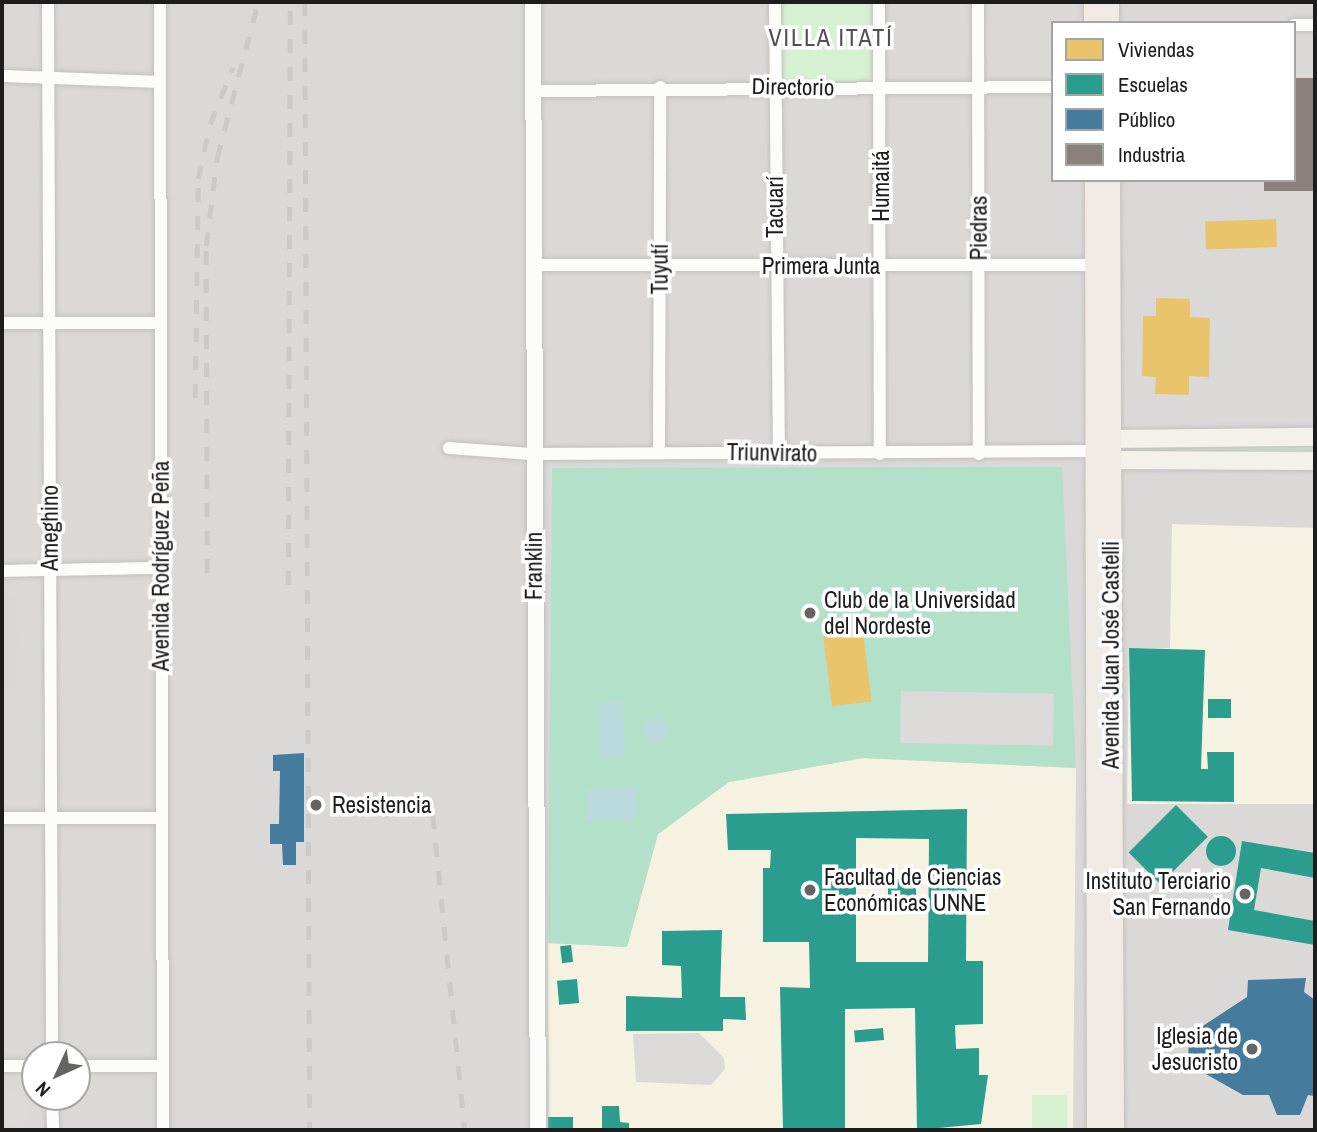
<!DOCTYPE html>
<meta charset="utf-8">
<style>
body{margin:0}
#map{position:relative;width:1317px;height:1132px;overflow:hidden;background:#ebe9e6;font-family:"Archivo Narrow",sans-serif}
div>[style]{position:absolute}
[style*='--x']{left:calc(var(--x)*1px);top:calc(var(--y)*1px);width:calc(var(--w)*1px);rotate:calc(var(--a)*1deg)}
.residential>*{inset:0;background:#dad9d7}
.education>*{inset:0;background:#f5f2e1}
.religious>*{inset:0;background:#d9d8d7;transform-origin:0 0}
.park>*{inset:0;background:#d6f0d2;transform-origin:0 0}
.pitch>*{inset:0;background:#b3e0c8}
.parking>*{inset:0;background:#dbdad9;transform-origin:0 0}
.water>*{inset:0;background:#bbdadd;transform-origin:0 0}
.round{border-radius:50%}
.homes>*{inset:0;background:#e9c46a;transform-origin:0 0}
.schools>*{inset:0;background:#2a9d8f;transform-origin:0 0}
.public>*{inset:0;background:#457b9d}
.industry>*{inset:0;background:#8a817c}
.roads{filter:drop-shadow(0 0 2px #c1c0be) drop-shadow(0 0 2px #c1c0be)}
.minor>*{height:12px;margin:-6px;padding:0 6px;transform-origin:6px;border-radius:6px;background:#fcfcfb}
.tertiary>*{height:16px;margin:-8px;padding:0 8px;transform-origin:8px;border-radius:8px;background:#fcfcfb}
.secondary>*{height:18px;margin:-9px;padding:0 9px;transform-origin:9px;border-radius:9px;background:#f2f2ea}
.primary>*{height:19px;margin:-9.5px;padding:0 9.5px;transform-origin:9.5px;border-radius:9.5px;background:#efeae4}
.rail>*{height:4.5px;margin-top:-2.25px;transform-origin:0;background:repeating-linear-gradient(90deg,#cacac9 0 14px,transparent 0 28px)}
.dots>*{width:19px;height:19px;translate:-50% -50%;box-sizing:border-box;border:4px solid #fff;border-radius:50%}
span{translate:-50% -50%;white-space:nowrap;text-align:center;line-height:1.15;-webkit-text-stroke:7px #fff;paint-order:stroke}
.street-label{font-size:23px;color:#1d1d1d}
.poi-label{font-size:23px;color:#1d1d1d}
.left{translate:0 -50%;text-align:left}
.right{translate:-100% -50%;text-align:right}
.neighbourhood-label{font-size:24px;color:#505050;letter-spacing:2px}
.frame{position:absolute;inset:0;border:4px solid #1d1d1d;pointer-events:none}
.legend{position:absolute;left:1051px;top:21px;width:245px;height:161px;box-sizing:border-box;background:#fff;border:2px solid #a5a5a5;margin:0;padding:9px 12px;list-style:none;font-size:21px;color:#1d1d1d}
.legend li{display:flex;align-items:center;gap:14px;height:35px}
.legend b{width:35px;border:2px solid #a5a5a5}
.north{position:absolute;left:21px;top:1041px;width:70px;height:70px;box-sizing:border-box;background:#fff;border:2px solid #a5a5a5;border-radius:50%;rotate:225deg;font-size:19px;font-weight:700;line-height:28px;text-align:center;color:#1d1d1d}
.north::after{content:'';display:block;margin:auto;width:24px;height:32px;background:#656463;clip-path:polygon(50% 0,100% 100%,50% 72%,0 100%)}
</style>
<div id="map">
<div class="residential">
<div style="clip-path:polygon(evenodd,2px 2px,1315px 2px,1315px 1130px,2px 1130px,2px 2px,1053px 23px,1294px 23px,1294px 180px,1053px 180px,1053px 23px,2px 2px,35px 1055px,77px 1055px,77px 1097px,35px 1097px,35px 1055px)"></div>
</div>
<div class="education">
<div style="clip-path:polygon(1172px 524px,1315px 528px,1315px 804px,1127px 804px,1129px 648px,1170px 648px)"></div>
<div style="clip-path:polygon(863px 758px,1076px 768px,1073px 1130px,549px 1130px,548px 943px,627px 947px,658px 834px,729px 782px)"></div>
</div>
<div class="religious">
<div style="left:2px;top:594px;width:21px;height:93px;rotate:3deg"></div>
</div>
<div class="park">
<div style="left:782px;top:2px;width:91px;height:79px"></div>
<div style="left:1137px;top:445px;width:178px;height:10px"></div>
<div style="left:1067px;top:1095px;width:35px;height:35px;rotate:90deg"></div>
</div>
<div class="pitch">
<div style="clip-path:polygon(1062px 467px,1076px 768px,863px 758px,729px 782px,658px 834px,627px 947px,548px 943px,552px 468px)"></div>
</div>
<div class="parking">
<div style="left:901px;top:691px;width:153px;height:52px;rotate:1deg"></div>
<div style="clip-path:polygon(699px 1033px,724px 1058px,725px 1069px,711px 1085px,636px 1082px,633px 1034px)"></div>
<div style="left:2px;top:1088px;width:28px;height:37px;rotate:8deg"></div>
</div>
<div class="water">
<div style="left:623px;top:702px;width:54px;height:24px;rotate:88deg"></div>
<div class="round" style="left:643px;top:718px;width:24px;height:24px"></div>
<div style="left:587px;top:789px;width:49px;height:31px"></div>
</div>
<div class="homes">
<div style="left:1276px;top:219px;width:28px;height:71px;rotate:88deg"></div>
<div style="clip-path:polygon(1156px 298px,1190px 299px,1190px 317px,1210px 318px,1209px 377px,1189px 376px,1189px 395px,1155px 394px,1156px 377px,1142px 376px,1143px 316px,1156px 316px)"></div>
<div style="left:863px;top:632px;width:70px;height:40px;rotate:83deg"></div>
<div style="left:2px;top:1128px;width:21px;height:2px"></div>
</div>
<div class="schools">
<div style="clip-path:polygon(1129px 648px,1205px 650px,1201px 769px,1208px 769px,1207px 752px,1234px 752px,1234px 802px,1132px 801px)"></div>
<div style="left:1208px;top:699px;width:23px;height:19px"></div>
<div style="left:1176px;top:805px;width:45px;height:67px;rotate:45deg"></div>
<div style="clip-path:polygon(evenodd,967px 809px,966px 961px,983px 961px,983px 1024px,955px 1025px,956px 1049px,979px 1048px,979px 1075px,988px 1075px,981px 1124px,917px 1130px,915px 1008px,845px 1009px,845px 1130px,783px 1130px,780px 987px,810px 988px,809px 942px,763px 942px,763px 868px,770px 868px,771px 850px,728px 850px,726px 814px,967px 809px,856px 838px,929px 839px,928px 962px,856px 962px,856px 838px)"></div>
<div class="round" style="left:1206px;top:836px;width:30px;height:30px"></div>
<div style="clip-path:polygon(1242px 841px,1315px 853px,1315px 878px,1261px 868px,1254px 910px,1315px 921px,1315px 945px,1228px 930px)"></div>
<div style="left:888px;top:879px;width:28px;height:26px"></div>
<div style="clip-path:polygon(722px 930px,720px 997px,745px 997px,746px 1020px,723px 1019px,723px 1031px,626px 1031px,626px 996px,682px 998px,681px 966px,662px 965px,662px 931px)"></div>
<div style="left:571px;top:945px;width:17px;height:11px;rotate:83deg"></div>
<div style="left:577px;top:979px;width:24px;height:20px;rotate:85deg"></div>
<div style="left:883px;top:1028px;width:12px;height:29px;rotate:85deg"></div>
<div style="clip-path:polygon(602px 1106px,619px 1106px,620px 1122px,629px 1123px,629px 1130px,602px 1130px)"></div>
<div style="left:573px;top:1117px;width:13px;height:25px;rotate:90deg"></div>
</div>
<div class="public">
<div style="clip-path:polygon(304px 753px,304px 842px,296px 842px,296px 865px,283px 865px,282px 844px,270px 844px,270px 824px,279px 824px,280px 771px,273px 771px,273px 755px)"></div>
<div style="clip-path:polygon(1306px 978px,1304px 992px,1315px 1000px,1315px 1096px,1308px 1095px,1300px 1115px,1277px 1115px,1269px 1095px,1243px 1095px,1188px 1064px,1189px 1035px,1247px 997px,1248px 980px)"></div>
</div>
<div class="industry">
<div style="clip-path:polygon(1294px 78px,1315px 78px,1315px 191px,1264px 191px,1264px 180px,1294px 180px)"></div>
</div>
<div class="roads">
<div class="minor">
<div style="--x:48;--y:2;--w:1053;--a:89.78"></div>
<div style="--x:160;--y:2;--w:1128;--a:89.85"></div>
<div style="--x:775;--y:2;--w:452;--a:89.5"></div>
<div style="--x:879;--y:2;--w:452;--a:89.9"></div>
<div style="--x:978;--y:2;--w:452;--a:89.9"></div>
<div style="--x:1294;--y:25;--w:21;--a:0"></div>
<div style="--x:2;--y:76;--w:158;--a:2.2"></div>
<div style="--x:533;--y:91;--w:520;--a:-0.44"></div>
<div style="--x:532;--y:265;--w:568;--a:0"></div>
<div style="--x:2;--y:323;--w:158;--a:0"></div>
<div style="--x:449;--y:448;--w:82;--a:4.2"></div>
<div style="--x:531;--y:454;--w:564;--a:-0.3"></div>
<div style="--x:659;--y:451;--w:364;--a:-89.8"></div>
<div style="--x:2;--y:571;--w:158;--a:-1.1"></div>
<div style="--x:2;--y:818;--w:160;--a:0"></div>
<div style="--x:2;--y:1066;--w:33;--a:0"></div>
<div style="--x:77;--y:1066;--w:86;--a:0"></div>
<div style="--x:52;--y:1097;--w:33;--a:88"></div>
</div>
<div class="tertiary">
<div style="--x:533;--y:2;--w:1128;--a:89.75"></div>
</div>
<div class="secondary">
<div style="--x:1101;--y:447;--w:12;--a:-42"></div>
<div style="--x:1110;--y:439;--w:205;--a:-0.6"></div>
<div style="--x:1110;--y:460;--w:205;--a:0.3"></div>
</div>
<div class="primary">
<div style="--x:1093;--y:2;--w:21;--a:90"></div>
<div style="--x:1109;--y:2;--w:21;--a:90"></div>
<div style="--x:1094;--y:180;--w:950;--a:89.88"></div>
<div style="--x:1110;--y:180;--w:950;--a:89.76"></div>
</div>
</div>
<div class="rail">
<div style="--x:305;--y:2;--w:1128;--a:89.75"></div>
<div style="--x:195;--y:398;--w:219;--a:-89.2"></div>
<div style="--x:198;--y:179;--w:56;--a:-77.7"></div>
<div style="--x:210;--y:124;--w:61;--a:-68"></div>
<div style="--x:207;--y:573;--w:327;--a:-90.2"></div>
<div style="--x:206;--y:246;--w:89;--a:-82.9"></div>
<div style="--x:217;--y:158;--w:161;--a:-75.3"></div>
<div style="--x:288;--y:585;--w:583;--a:-89.8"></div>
<div style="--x:433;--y:815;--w:317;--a:84.2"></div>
</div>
<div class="dots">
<div style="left:810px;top:613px;background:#656463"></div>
<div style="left:316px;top:805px;background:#656463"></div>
<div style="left:810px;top:890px;background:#656463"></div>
<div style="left:1245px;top:894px;background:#656463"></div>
<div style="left:1252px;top:1049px;background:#656463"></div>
</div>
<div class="street-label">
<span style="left:793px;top:87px;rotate:1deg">Directorio</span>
<span style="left:881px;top:186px;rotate:-90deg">Humaitá</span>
<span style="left:775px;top:207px;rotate:-90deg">Tacuarí</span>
<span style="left:979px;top:228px;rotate:-90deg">Piedras</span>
<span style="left:821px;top:266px">Primera Junta</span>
<span style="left:660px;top:269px;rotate:-90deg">Tuyutí</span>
<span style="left:772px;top:453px;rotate:1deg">Triunvirato</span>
<span style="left:50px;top:528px;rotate:-90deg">Ameghino</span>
<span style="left:161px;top:566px;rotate:-90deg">Avenida Rodríguez Peña</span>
<span style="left:534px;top:566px;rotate:-90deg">Franklin</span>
<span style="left:1111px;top:655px;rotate:-90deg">Avenida Juan José Castelli</span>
</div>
<div class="poi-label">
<span class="left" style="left:824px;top:613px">Club de la Universidad<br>del Nordeste</span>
<span class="left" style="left:332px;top:805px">Resistencia</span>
<span class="left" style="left:824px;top:890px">Facultad de Ciencias<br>Económicas UNNE</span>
<span class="right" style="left:1231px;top:894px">Instituto Terciario<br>San Fernando</span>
<span class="right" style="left:1238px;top:1049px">Iglesia de<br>Jesucristo</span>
</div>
<div class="neighbourhood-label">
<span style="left:831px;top:38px">VILLA ITATÍ</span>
</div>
<div class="frame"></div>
<ul class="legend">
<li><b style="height:19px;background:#e9c46a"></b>Viviendas</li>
<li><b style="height:19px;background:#2a9d8f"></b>Escuelas</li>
<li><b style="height:19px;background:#457b9d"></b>Público</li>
<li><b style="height:19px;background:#8a817c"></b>Industria</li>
</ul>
<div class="north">N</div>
</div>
